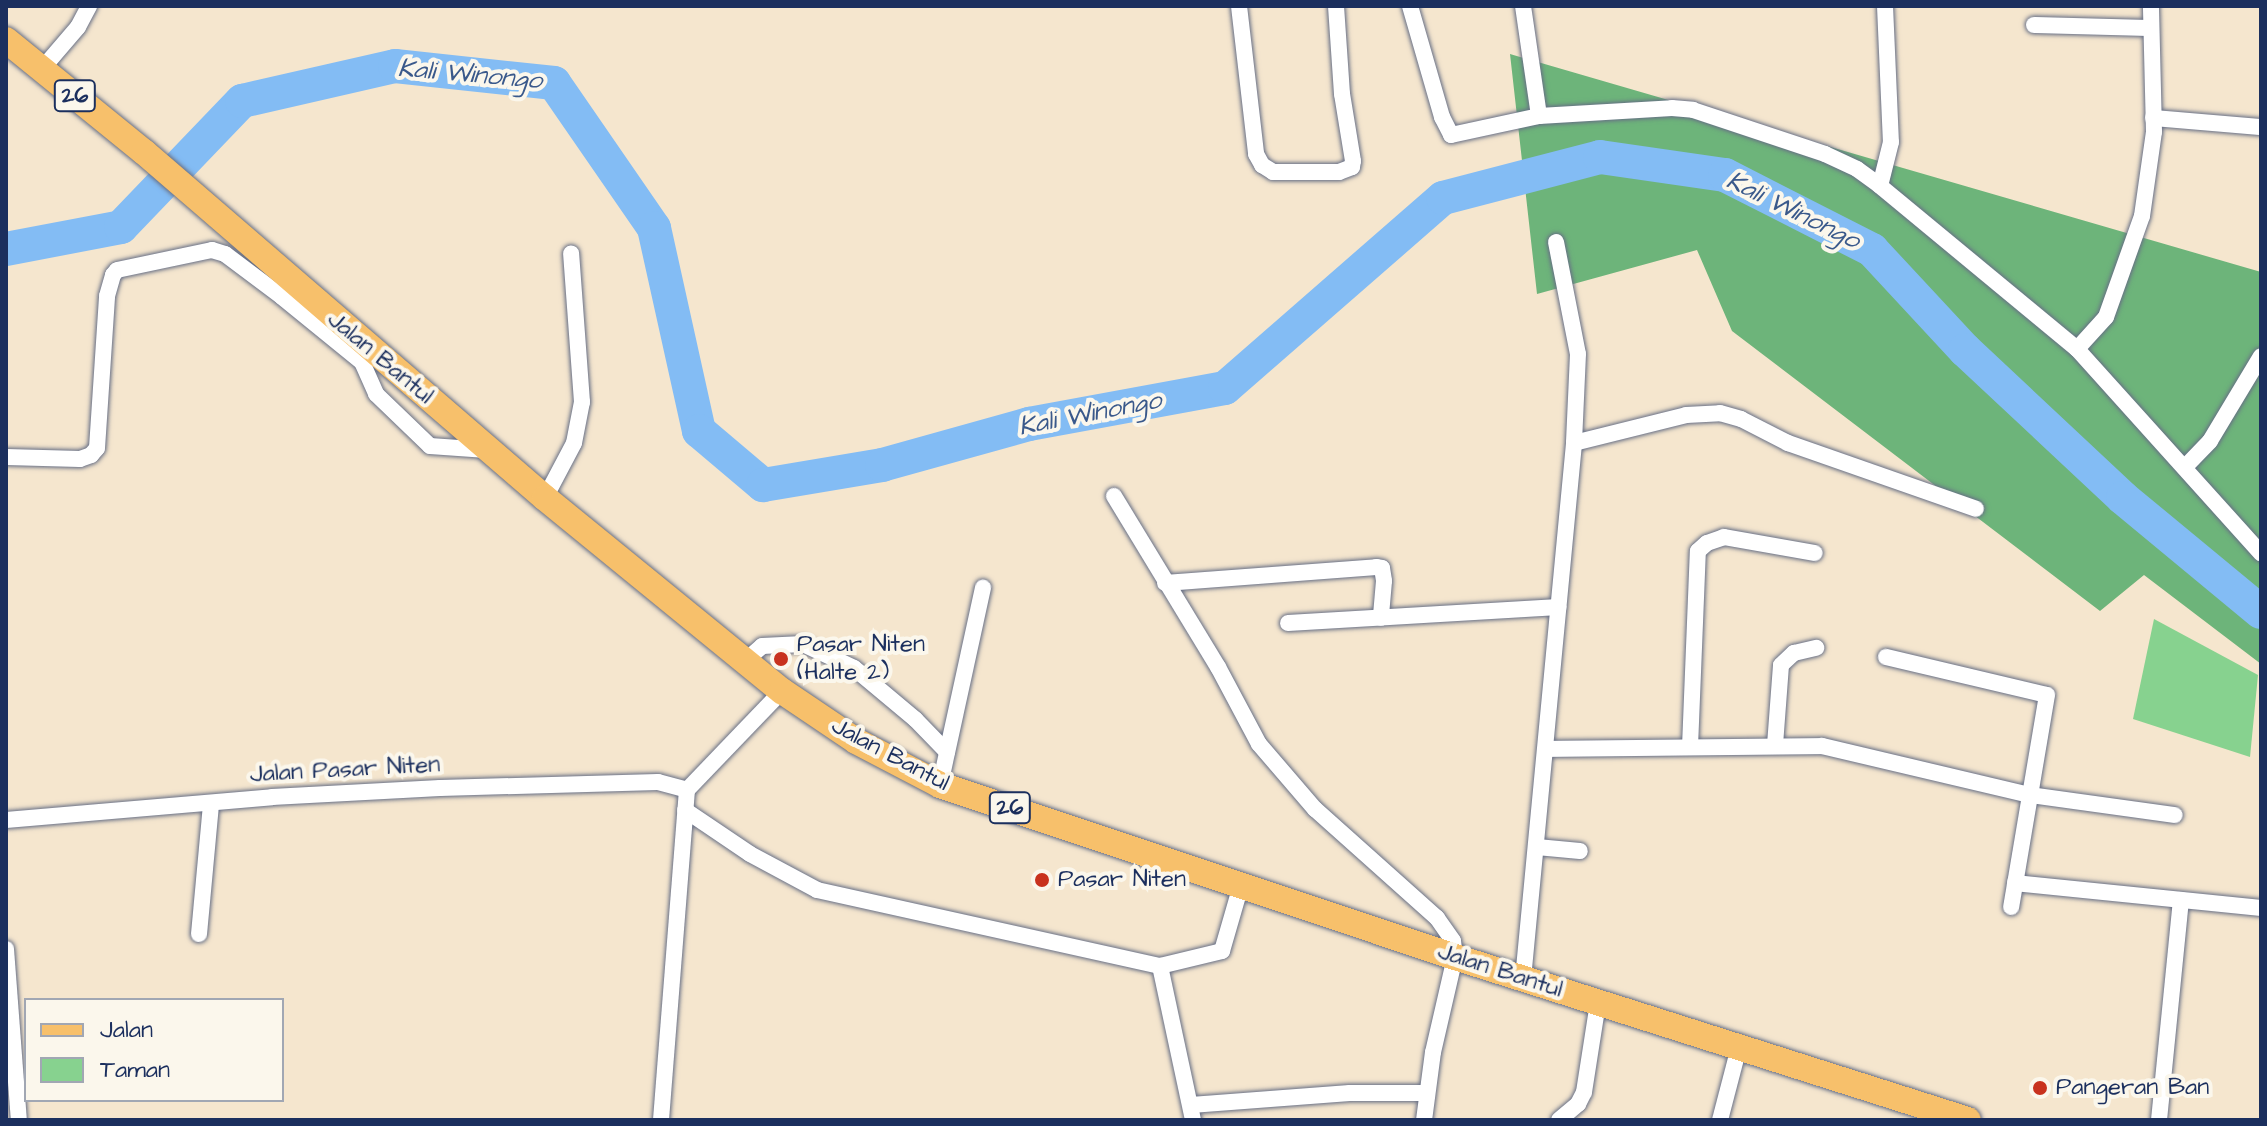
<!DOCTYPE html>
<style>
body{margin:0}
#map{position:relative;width:2267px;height:1126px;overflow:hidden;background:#f5e6ce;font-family:"Architects Daughter",sans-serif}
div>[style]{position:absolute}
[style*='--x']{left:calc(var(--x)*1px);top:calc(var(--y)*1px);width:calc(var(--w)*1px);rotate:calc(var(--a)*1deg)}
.green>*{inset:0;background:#87d28f}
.forest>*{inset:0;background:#6db47a}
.river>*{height:34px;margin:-17px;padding:0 17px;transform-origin:17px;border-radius:17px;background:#83bcf4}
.roads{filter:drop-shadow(0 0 2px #676f85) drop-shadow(0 0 2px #676f85)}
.street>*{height:16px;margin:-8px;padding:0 8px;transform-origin:8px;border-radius:8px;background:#fff}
.primary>*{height:26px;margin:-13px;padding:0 13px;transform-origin:13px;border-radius:13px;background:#f7c06b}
.dots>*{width:22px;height:22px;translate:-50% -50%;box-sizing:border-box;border:4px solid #fbf7ec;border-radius:50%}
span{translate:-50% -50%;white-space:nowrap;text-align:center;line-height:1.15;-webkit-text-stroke:8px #fbf7ec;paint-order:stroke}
.shield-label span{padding:2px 6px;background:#fbf7ec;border:2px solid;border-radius:6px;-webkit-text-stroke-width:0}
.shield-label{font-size:22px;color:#1b2f5e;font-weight:700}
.street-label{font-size:24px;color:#1b2f5e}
.poi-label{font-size:24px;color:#1b2f5e}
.left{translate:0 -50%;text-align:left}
.water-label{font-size:26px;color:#3a598b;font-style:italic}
.frame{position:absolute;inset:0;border:8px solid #1b2f5e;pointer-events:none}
.legend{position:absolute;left:24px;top:998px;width:260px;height:104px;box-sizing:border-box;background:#fbf7ec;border:2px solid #a1a7b3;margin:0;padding:10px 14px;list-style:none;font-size:24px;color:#1b2f5e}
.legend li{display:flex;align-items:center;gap:16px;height:40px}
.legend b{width:40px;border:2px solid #a1a7b3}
</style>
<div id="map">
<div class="green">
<div style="clip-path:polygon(2154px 619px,2258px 675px,2250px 757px,2133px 719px)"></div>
</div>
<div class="forest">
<div style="clip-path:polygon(1510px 54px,2261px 272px,2261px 664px,2144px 575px,2100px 611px,1732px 331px,1697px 250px,1537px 294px)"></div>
</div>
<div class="river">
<div style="--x:6;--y:249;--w:117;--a:-10.8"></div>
<div style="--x:121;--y:227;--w:175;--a:-46.2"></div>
<div style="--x:242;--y:101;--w:157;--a:-12.9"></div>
<div style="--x:395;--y:66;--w:160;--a:6.1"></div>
<div style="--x:554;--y:83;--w:176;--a:55.4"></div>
<div style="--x:654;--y:228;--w:208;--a:77.5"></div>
<div style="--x:699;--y:431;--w:84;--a:40.2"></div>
<div style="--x:763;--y:485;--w:121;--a:-9.5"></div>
<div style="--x:882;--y:465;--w:153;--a:-15.6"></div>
<div style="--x:1029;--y:424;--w:199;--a:-10.4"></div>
<div style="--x:1225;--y:388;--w:289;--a:-41.1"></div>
<div style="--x:1443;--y:198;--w:162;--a:-14.6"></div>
<div style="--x:1600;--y:157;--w:126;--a:8.2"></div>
<div style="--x:1725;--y:175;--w:165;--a:27"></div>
<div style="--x:1872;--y:250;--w:137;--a:47.1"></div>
<div style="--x:1965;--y:350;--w:216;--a:43.1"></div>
<div style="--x:2123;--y:498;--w:179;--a:39.6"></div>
</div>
<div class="roads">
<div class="street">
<div style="--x:1239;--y:6;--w:149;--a:83.4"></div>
<div style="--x:1256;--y:154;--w:13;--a:61"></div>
<div style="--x:1262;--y:165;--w:13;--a:32"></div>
<div style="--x:1273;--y:172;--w:66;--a:0"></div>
<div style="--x:1339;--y:172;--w:14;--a:-21"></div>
<div style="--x:1352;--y:167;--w:6;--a:-81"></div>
<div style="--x:1353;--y:161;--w:68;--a:-99.3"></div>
<div style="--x:1342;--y:94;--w:88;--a:-93.9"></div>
<div style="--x:1410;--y:6;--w:116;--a:73.9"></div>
<div style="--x:1442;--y:117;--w:20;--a:63"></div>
<div style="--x:1451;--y:135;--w:90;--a:-12.2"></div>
<div style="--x:1539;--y:116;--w:133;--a:-3.4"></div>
<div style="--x:1672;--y:108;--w:21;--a:5"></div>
<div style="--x:1693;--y:110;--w:139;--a:18.4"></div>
<div style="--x:1825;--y:154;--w:35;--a:25"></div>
<div style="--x:1857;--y:169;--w:29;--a:36"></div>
<div style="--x:1523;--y:6;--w:111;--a:81.7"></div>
<div style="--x:1885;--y:6;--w:136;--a:87.5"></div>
<div style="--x:1891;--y:142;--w:45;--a:104"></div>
<div style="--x:1880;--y:186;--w:256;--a:39.6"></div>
<div style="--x:2077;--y:349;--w:275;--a:48"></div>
<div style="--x:2034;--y:25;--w:116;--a:1.5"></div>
<div style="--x:42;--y:69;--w:55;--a:-49.4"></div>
<div style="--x:78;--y:27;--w:24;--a:-62"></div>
<div style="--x:2153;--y:118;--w:108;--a:4.8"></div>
<div style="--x:1556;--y:242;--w:114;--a:78.9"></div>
<div style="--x:1578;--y:354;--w:89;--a:92.6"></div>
<div style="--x:2077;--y:349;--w:43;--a:-47.8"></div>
<div style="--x:2106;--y:317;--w:107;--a:-70.4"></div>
<div style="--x:2142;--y:216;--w:85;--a:-81.9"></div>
<div style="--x:2154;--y:132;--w:126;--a:-91.4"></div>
<div style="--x:6;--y:457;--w:74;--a:1.5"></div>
<div style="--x:80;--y:459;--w:12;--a:-20"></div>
<div style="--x:91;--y:455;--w:9;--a:-49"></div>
<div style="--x:97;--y:448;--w:152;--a:-86.2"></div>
<div style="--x:107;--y:296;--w:22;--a:-74"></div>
<div style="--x:113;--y:275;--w:6;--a:-51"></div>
<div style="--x:117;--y:270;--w:97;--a:-11.9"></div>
<div style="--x:212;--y:250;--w:14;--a:17"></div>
<div style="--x:225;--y:254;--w:71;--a:37"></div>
<div style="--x:282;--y:297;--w:103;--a:39.1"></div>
<div style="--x:362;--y:362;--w:35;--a:66"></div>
<div style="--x:376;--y:394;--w:75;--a:43.9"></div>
<div style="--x:430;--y:446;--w:57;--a:4"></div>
<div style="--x:2185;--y:467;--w:36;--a:-46"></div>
<div style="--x:2210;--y:441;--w:99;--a:-59"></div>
<div style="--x:1114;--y:496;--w:200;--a:58.7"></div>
<div style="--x:1218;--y:667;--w:87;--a:62"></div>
<div style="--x:1259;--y:744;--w:86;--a:49.3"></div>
<div style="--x:1315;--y:809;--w:164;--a:41.8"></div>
<div style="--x:1437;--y:918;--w:28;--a:55"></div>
<div style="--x:1453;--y:941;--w:16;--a:83"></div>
<div style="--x:1455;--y:957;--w:98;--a:103"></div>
<div style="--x:1433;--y:1052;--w:69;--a:97.5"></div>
<div style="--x:545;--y:498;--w:62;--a:-62.2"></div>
<div style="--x:574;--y:443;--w:42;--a:-79"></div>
<div style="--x:582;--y:402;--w:149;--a:-94.2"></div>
<div style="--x:1165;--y:583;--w:212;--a:-4.3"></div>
<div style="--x:1376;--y:567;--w:6;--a:9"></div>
<div style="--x:1382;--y:568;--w:13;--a:81"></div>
<div style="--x:1384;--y:581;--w:37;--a:95"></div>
<div style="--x:1288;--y:623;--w:271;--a:-3.4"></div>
<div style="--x:1886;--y:657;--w:165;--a:13.3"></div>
<div style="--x:2047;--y:695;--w:215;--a:99.6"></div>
<div style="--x:745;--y:661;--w:23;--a:-41"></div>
<div style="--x:762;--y:646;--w:41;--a:-2.8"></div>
<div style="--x:803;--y:644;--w:56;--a:25.2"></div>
<div style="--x:854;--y:668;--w:80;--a:39.9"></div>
<div style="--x:915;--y:719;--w:46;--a:45.9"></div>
<div style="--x:1775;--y:745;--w:80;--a:-85.7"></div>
<div style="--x:1781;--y:665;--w:18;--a:-43"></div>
<div style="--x:1794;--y:653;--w:23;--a:-13"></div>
<div style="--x:1690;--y:747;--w:196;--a:-87.7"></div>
<div style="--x:1698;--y:551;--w:12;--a:-42"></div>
<div style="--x:1707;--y:543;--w:18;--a:-19"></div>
<div style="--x:1724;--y:537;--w:92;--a:10"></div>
<div style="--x:1547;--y:749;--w:275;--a:-0.6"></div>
<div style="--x:1822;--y:746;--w:214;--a:13.3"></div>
<div style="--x:2030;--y:795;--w:146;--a:7.9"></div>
<div style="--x:940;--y:785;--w:202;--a:-77.7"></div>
<div style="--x:685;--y:810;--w:78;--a:34.1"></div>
<div style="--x:750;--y:854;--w:76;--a:28.2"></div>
<div style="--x:817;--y:890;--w:351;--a:12.5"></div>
<div style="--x:1160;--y:966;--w:64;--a:-13.6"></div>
<div style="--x:1222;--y:951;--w:69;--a:-73.9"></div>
<div style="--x:6;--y:820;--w:267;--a:-4.9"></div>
<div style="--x:272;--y:797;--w:168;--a:-3.1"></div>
<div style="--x:440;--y:788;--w:218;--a:-1.6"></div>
<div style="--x:658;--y:782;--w:30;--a:15"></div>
<div style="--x:1537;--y:847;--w:43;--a:5.3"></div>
<div style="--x:2015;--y:883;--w:247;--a:5.8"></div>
<div style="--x:199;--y:934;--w:131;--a:-84.7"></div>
<div style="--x:6;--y:949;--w:171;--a:85.7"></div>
<div style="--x:1160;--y:966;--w:157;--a:77.9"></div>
<div style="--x:1523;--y:979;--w:538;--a:-84.56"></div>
<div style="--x:1574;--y:443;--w:115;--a:-14"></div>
<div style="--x:1686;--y:415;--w:34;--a:-3"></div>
<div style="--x:1720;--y:413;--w:22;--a:16"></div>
<div style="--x:1741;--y:419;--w:53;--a:27.1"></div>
<div style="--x:1788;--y:443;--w:199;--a:19.3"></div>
<div style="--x:1191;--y:1105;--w:159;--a:-4.3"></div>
<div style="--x:1350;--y:1093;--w:76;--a:0"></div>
<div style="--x:661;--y:1120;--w:331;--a:-85.5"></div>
<div style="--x:687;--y:790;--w:137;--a:-46.2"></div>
<div style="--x:1559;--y:1120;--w:25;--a:-40"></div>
<div style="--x:1578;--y:1104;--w:13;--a:-63"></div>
<div style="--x:1584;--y:1092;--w:90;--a:-81.1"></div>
<div style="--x:1720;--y:1120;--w:75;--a:-75.4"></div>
<div style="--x:2159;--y:1120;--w:221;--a:-84.3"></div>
</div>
<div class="primary">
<div style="--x:6;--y:40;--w:178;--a:39.1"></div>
<div style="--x:144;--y:152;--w:530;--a:40.79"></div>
<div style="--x:545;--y:498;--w:306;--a:39.2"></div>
<div style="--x:782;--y:691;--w:89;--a:34"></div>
<div style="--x:856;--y:741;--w:95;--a:27.6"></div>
<div style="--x:940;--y:785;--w:543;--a:18.47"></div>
<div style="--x:1455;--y:957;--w:538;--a:17.63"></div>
</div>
</div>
<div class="dots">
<div style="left:781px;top:659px;background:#c8321e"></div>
<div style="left:1042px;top:880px;background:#c8321e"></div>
<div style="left:2040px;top:1088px;background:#c8321e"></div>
</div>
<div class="shield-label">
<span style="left:75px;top:96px">26</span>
<span style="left:1010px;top:808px">26</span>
</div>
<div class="street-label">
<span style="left:380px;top:358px;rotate:40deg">Jalan Bantul</span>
<span style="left:890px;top:755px;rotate:28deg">Jalan Bantul</span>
<span style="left:345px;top:770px;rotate:-3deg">Jalan Pasar Niten</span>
<span style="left:1500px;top:971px;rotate:18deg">Jalan Bantul</span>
</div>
<div class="poi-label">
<span class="left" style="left:797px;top:659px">Pasar Niten<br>(Halte 2)</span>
<span class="left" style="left:1058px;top:880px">Pasar Niten</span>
<span class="left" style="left:2056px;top:1088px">Pangeran Ban</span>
</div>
<div class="water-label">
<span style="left:470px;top:75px;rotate:5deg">Kali Winongo</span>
<span style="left:1793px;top:211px;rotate:26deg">Kali Winongo</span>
<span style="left:1090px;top:414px;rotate:-11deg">Kali Winongo</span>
</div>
<div class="frame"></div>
<ul class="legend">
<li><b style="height:10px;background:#f7c06b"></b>Jalan</li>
<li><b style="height:22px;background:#87d28f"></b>Taman</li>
</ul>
</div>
